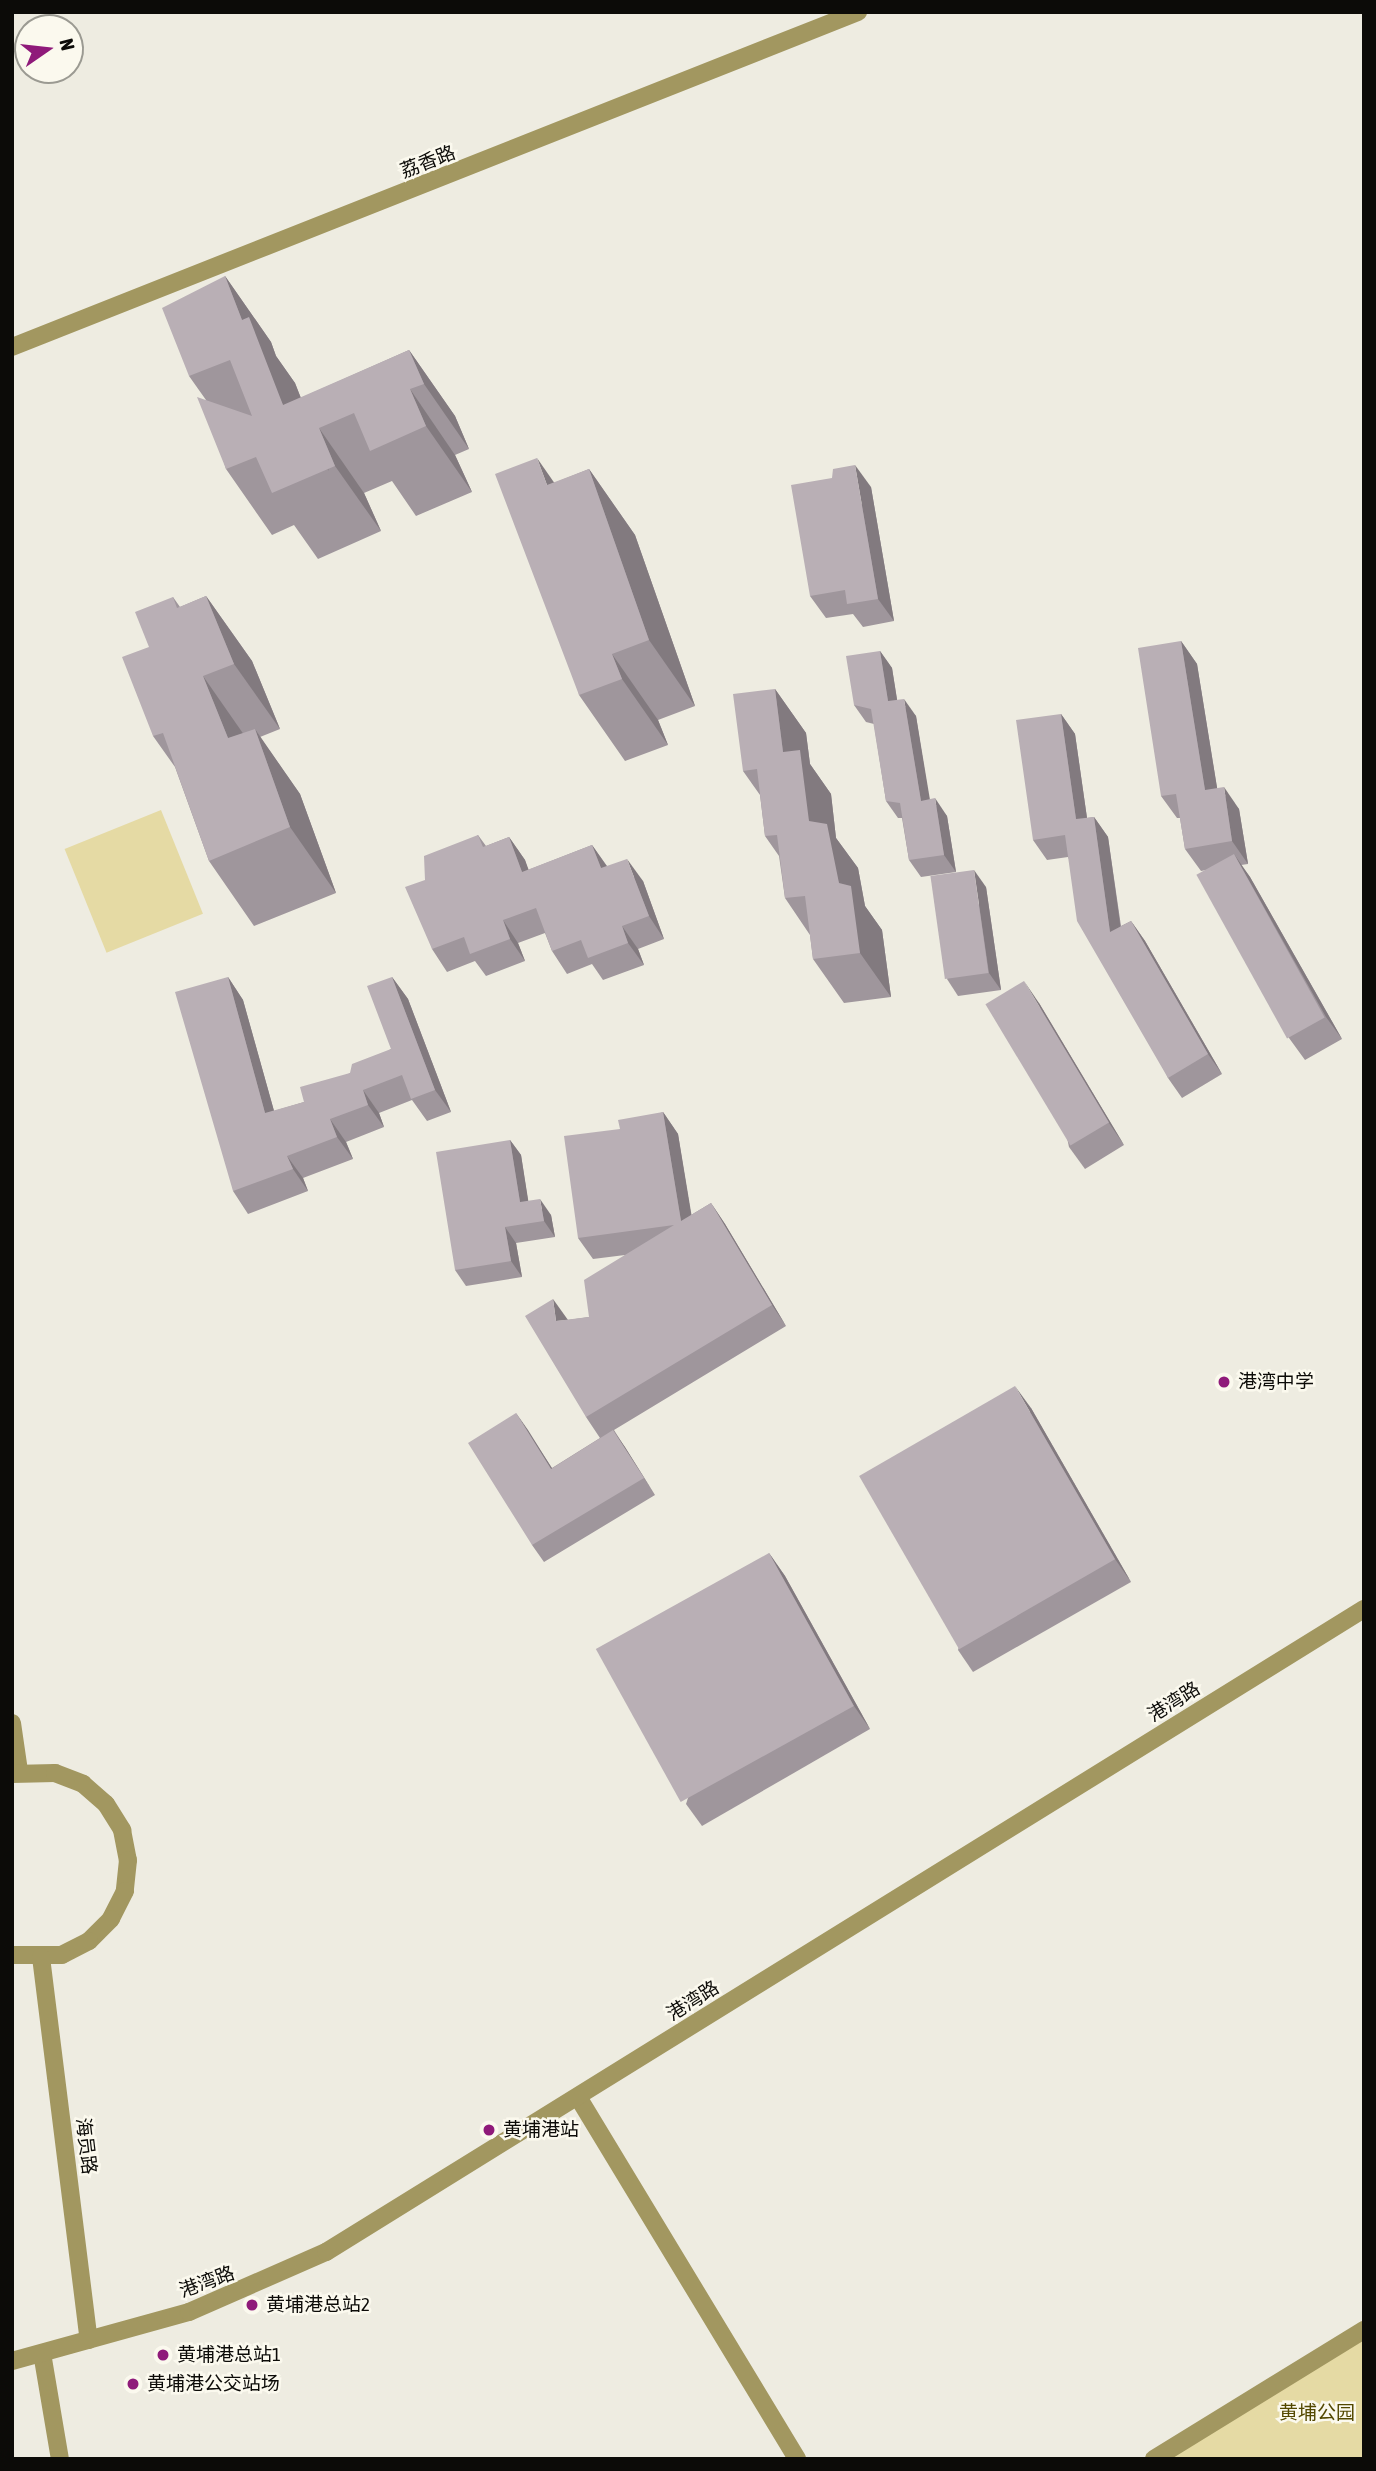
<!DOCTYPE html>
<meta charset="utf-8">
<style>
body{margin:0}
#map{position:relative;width:1376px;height:2471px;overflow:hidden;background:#eeece1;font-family:"Asap Condensed","Noto Sans SC",sans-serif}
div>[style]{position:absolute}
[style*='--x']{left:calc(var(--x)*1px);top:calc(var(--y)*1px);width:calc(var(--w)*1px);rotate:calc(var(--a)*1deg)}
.green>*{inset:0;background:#e5daa4;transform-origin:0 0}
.minor>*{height:18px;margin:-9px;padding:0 9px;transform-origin:9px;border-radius:9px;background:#a29760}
.wall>*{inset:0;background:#9f969c}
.shaded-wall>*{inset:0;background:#827a7f}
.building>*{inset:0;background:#b9afb5;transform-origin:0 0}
.dots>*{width:19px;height:19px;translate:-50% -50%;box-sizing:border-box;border:4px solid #fbf9ee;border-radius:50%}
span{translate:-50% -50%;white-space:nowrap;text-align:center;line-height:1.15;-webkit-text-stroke:5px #fbf9ee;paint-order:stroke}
.street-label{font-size:19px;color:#0c0b08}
.poi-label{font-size:19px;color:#0c0b08}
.left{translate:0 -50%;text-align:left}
.park-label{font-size:19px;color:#534800}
.frame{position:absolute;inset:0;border:14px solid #0c0b08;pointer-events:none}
.north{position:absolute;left:14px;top:14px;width:70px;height:70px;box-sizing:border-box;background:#fbf9ee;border:2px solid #9b9a92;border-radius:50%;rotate:76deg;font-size:19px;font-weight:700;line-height:28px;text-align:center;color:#0c0b08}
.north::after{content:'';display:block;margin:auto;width:24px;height:32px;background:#8f1a7a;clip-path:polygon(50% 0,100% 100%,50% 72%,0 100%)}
</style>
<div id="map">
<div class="green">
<div style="left:161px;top:810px;width:112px;height:104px;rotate:68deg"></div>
<div style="clip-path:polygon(1364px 2333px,1364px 2459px,1156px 2459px)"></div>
</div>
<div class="minor">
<div style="--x:12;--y:347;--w:910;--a:-21.6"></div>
<div style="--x:12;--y:1723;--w:49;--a:81.7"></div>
<div style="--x:12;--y:1774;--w:43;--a:-1.3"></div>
<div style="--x:55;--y:1773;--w:30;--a:21"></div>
<div style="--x:83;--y:1784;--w:30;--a:41"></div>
<div style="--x:106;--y:1804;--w:31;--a:58"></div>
<div style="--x:122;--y:1830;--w:31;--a:79"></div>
<div style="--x:128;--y:1860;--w:31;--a:96"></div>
<div style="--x:125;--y:1891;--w:31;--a:117"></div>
<div style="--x:111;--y:1919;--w:31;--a:135"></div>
<div style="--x:89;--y:1941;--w:30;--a:153"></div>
<div style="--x:62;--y:1955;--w:50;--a:180"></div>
<div style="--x:41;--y:1957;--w:386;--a:82.9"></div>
<div style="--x:578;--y:2097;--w:423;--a:58.8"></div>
<div style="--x:42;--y:2353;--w:108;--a:80.4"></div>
<div style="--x:12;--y:2361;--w:184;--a:-15.5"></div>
<div style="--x:189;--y:2312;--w:150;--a:-23.7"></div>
<div style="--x:326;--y:2252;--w:1221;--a:-31.78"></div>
<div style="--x:1154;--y:2459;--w:246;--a:-31.6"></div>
</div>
<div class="wall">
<div style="clip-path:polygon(225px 276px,271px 342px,276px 356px,295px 383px,301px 398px,409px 350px,455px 416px,469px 449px,455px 455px,472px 492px,416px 516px,392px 481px,364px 493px,381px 531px,318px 559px,294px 525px,272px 535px,226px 469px,206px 400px,189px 376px)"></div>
<div style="clip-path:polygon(589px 469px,635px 535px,695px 706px,658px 720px,668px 745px,625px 761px,579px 695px,554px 483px)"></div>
<div style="clip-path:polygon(871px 487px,894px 621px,863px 627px,853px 614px,826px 618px,810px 596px)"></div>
<div style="clip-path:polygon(206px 596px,252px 661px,280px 729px,260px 737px,300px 794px,336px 893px,254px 926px,209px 861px,175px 767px,153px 736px,149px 647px,173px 597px,180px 607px)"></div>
<div style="clip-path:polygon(1181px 641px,1197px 664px,1217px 788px,1239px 809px,1248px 864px,1241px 865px,1250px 877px,1342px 1039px,1305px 1060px,1289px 1038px,1206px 870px,1201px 871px,1185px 849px,1180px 818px,1177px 818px,1161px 796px)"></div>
<div style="clip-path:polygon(880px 651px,892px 668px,897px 700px,916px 716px,929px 799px,947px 816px,956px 872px,921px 877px,909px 860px,902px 818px,898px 818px,886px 801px,874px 724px,866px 722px,854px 705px)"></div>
<div style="clip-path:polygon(775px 689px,806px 733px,810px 764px,831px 794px,836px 838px,858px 868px,865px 906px,882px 930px,891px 997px,844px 1003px,813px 959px,810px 935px,785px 898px,779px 856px,765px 836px,760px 795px,743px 771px)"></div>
<div style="clip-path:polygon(1061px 714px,1075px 734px,1087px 818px,1094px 817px,1108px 837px,1121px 926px,1131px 921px,1145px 941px,1222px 1074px,1182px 1098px,1168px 1078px,1068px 857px,1047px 860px,1033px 840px)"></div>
<div style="clip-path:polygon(478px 835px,486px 846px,509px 837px,525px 860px,528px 870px,592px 845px,607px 866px,643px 881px,664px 939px,638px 949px,644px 965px,603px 980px,592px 964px,567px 974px,552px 951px,545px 933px,518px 943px,525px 961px,486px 976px,475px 961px,447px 972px,432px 949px,425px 880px)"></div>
<div style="clip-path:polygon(986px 887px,1001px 990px,958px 996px,947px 979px)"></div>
<div style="clip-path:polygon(228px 977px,243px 1000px,274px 1111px,304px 1102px,350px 1073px,391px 1049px,392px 977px,408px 999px,451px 1112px,427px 1121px,412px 1100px,379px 1113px,384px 1127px,346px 1142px,353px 1159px,303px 1178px,308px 1191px,248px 1214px,233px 1191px)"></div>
<div style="clip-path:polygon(1039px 1003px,1124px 1145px,1085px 1169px,1069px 1147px)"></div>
<div style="clip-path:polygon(663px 1112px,678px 1134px,691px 1215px,711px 1203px,725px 1224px,786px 1326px,614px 1430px,655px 1495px,544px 1562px,532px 1545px,516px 1413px,552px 1468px,600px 1438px,586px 1417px,568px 1320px,589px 1317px,625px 1255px,593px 1259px,578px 1238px,620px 1129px)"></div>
<div style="clip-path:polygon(510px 1140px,521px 1155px,528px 1201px,551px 1215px,555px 1237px,516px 1243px,522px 1277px,466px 1286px,455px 1270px)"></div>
<div style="clip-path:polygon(1031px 1408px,1131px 1582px,973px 1672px,958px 1650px)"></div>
<div style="clip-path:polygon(769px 1553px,785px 1576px,870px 1729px,702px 1826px,686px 1804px)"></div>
</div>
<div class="shaded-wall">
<div style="clip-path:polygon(225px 276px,271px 342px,276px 356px,295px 383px,329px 471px,283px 405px,242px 320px)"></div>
<div style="clip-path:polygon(409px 350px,455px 416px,469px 449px,424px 384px)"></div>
<div style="clip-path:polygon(410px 389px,455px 455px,472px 492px,426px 426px)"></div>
<div style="clip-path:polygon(319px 428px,364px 493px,381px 531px,335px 466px)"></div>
<div style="clip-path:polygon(537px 458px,583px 524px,547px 485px)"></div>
<div style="clip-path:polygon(855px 465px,871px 487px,894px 621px,878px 599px)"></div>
<div style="clip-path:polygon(589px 469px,635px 535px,695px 706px,649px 640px)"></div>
<div style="clip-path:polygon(206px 596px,252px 661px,280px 729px,234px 664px)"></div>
<div style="clip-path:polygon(1181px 641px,1197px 664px,1221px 812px,1205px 790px)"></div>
<div style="clip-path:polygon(880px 651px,892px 668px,900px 718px,888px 701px)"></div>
<div style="clip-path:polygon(612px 654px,658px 720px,668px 745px,622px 679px)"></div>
<div style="clip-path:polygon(203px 676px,249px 742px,228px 738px)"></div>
<div style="clip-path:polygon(775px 689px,806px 733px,810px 764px,831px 794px,836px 838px,858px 868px,865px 906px,882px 930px,891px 997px,860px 953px,839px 883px,809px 821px,783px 752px)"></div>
<div style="clip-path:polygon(904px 699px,916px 716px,933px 818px,921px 801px)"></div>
<div style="clip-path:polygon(1061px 714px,1075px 734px,1090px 839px,1076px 819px)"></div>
<div style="clip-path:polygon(255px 729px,300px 794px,336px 893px,290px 827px)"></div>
<div style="clip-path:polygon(1224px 787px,1239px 809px,1248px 864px,1232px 841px)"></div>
<div style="clip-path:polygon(935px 798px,947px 816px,956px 872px,944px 855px)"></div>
<div style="clip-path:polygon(1094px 817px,1108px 837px,1124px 952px,1110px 932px)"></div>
<div style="clip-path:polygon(509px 837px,525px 860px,538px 895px,522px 872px)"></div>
<div style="clip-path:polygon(592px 845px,608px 868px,601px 868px)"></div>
<div style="clip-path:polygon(1234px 854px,1250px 877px,1342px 1039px,1326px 1017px)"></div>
<div style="clip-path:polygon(627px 859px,643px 881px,664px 939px,649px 916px)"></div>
<div style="clip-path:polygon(974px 870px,986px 887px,1001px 990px,989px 973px)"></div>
<div style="clip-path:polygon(503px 920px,518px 943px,525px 961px,510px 939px)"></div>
<div style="clip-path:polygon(1131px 921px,1145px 941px,1222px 1074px,1208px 1054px)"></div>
<div style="clip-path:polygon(622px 926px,638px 949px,644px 965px,628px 943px)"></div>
<div style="clip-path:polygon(228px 977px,243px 1000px,281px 1136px,265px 1113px)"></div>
<div style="clip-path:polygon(392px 977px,408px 999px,451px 1112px,435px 1090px)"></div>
<div style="clip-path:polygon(1024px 981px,1039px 1003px,1124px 1145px,1109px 1123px)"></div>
<div style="clip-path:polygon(363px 1090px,379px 1113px,384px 1127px,368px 1105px)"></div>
<div style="clip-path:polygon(663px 1112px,678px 1134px,696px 1242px,681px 1221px)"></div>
<div style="clip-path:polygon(330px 1119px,346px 1142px,353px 1159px,337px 1137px)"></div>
<div style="clip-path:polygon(510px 1140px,521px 1155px,531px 1218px,520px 1202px)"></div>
<div style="clip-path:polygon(287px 1156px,303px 1178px,308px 1191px,293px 1169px)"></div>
<div style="clip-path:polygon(540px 1199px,551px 1215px,555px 1237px,544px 1221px)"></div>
<div style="clip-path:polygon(711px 1203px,725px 1224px,786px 1326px,772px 1305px)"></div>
<div style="clip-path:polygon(505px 1227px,516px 1243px,522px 1277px,511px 1261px)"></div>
<div style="clip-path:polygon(553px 1299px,568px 1320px,556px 1321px)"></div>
<div style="clip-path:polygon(1015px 1386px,1031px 1408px,1131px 1582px,1115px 1559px)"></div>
<div style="clip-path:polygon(516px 1413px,528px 1430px,563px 1486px,551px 1469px)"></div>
<div style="clip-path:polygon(613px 1430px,625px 1447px,655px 1495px,644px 1478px)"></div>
<div style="clip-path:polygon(769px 1553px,785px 1576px,870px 1729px,854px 1706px)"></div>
</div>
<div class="building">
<div style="clip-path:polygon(225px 276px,242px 320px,249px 317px,283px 405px,409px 350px,424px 384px,410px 389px,426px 426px,370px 451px,354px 413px,319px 428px,335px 466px,272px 493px,256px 457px,226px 469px,197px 397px,252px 416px,230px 360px,189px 376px,162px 308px)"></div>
<div style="clip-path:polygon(537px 458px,547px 485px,589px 469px,649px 640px,612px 654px,622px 679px,579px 695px,495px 474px)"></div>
<div style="clip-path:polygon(855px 465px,878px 599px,847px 604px,845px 590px,810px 596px,791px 485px,832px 478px,833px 469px)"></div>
<div style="clip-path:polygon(206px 596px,234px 664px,203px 676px,228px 738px,255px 729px,290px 827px,209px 861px,163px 733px,153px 736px,122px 657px,149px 647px,135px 612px,173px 597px,177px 608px)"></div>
<div style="clip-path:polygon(1181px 641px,1205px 790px,1224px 787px,1232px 841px,1185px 849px,1176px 794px,1161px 796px,1138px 648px)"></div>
<div style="clip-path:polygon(880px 651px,888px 701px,904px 699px,921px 801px,935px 798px,944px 855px,909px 860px,900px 803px,886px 801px,871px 709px,854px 705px,846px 656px)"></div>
<div style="clip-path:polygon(775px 689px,783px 752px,800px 750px,809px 821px,827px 824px,839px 883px,851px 886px,860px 953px,813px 959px,805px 896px,785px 898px,777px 835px,765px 836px,757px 769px,743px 771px,733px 694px)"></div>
<div style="clip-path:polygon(1061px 714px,1076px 819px,1094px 817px,1110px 932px,1131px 921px,1208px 1054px,1168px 1078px,1077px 921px,1065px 835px,1033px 840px,1016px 720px)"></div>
<div style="clip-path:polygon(478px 835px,483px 847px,509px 837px,522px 872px,592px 845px,601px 868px,627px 859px,649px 916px,622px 926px,628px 943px,588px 958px,581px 940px,552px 951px,536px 908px,503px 920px,510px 939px,470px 954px,464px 937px,432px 949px,405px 887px,425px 880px,424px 856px)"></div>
<div style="left:1234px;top:854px;width:187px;height:43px;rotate:61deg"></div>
<div style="left:974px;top:870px;width:104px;height:44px;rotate:82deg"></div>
<div style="clip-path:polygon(228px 977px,265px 1113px,304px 1102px,300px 1087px,350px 1073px,352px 1064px,391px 1049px,367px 986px,392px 977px,435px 1090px,411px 1099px,402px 1075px,363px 1090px,368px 1105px,330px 1119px,337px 1137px,287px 1156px,293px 1169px,233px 1191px,175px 992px)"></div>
<div style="left:1024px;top:981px;width:165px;height:45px;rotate:59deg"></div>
<div style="clip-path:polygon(663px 1112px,681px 1221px,711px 1203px,772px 1305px,586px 1417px,525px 1316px,553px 1299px,556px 1321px,589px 1317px,584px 1280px,674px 1225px,578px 1238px,564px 1136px,620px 1129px,618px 1120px)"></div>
<div style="clip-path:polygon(510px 1140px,520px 1202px,540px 1199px,544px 1221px,505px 1227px,511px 1261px,455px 1270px,436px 1152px)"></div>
<div style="left:1015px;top:1386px;width:200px;height:180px;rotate:60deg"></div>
<div style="clip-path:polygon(516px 1413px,551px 1469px,613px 1430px,644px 1478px,532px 1545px,468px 1443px)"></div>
<div style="left:769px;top:1553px;width:175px;height:198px;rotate:61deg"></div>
</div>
<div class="dots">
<div style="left:1224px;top:1382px;background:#8f1a7a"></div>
<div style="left:489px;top:2130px;background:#8f1a7a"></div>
<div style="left:252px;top:2305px;background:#8f1a7a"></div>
<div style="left:163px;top:2355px;background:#8f1a7a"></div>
<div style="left:133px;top:2384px;background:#8f1a7a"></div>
</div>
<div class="street-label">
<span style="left:428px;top:162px;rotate:-21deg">荔香路</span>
<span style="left:1174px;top:1702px;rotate:-32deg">港湾路</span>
<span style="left:693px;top:2001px;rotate:-32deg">港湾路</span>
<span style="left:86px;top:2146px;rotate:83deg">海员路</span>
<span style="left:207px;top:2282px;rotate:-20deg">港湾路</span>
</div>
<div class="poi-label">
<span class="left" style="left:1238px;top:1382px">港湾中学</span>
<span class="left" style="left:503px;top:2130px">黄埔港站</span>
<span class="left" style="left:266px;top:2305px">黄埔港总站2</span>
<span class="left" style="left:177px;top:2355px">黄埔港总站1</span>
<span class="left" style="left:147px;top:2384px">黄埔港公交站场</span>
</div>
<div class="park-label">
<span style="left:1317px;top:2413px">黄埔公园</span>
</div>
<div class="frame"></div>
<div class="north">N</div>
</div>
